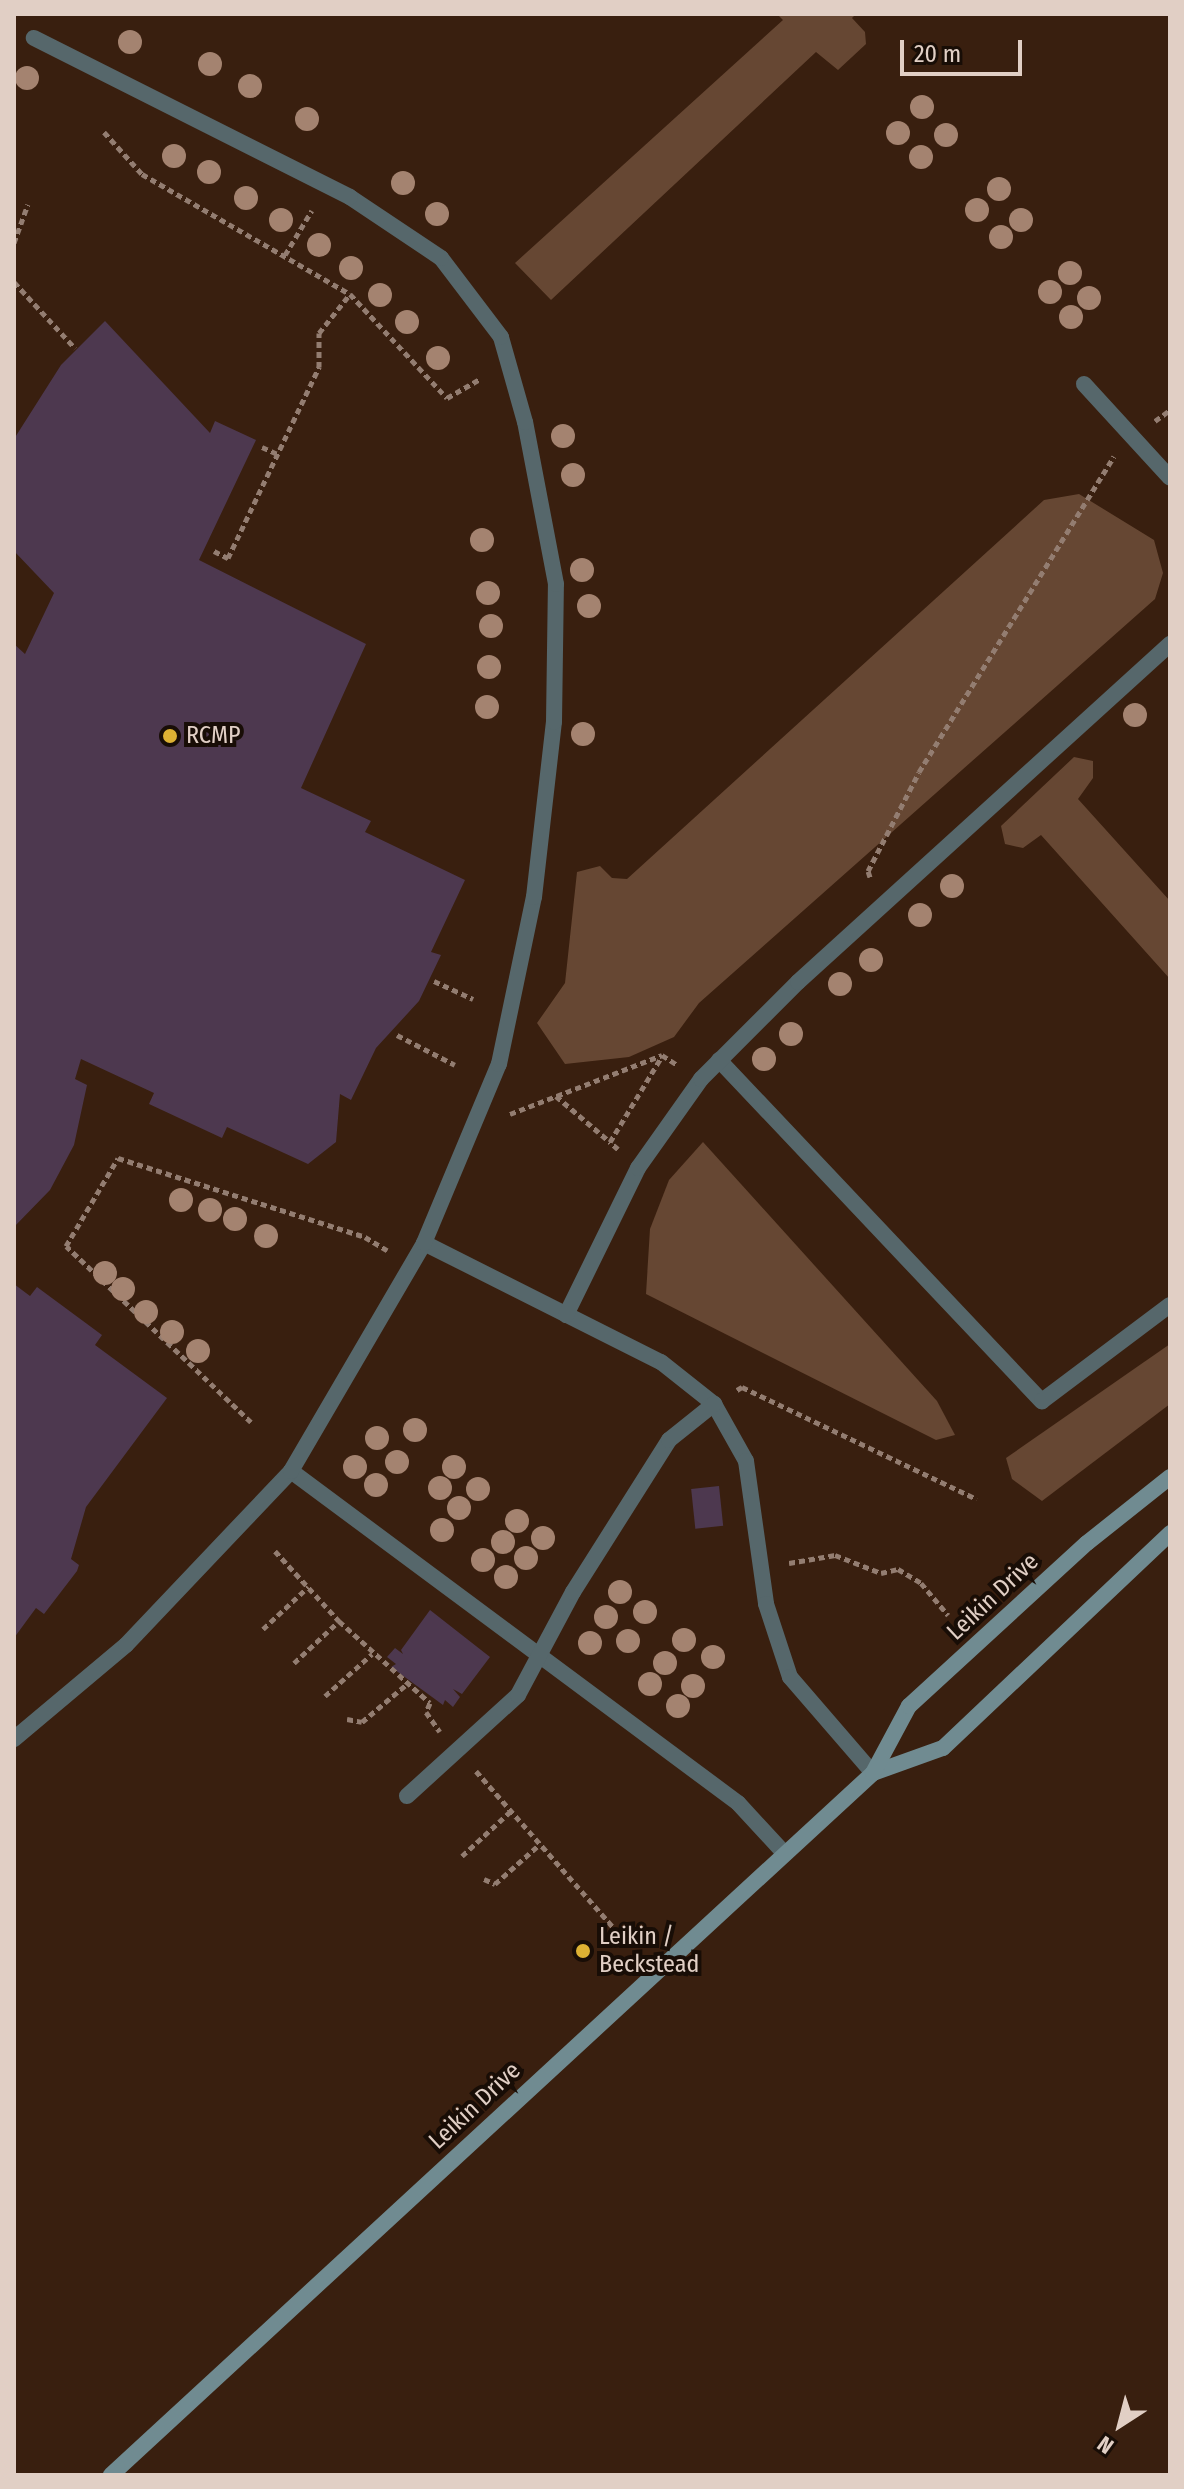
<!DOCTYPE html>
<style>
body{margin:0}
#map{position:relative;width:1184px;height:2489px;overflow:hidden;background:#391f0f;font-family:"Fira Sans Condensed",sans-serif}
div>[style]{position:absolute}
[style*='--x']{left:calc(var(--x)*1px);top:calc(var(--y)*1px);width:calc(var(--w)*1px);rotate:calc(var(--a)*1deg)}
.green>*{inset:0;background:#664733}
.building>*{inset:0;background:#4d384f;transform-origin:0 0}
.path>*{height:5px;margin-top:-2.5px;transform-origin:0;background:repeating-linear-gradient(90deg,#937d71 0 6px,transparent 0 10px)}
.lane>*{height:16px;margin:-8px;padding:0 8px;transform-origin:8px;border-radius:8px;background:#56676b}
.secondary>*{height:16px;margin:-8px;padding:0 8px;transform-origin:8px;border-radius:8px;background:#708b91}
.trees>*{width:24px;height:24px;margin:-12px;border-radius:50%;background:#a48370}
.dots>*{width:22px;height:22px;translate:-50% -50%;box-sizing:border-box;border:4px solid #180d06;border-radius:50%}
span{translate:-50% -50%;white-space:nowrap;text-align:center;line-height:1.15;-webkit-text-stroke:8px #180d06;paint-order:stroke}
.poi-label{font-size:24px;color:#e1cfc5}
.left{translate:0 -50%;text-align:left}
.street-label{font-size:24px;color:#e1cfc5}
.frame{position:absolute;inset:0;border:16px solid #e1cfc5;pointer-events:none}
.north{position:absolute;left:1080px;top:2385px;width:80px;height:80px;-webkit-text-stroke:6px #180d06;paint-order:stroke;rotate:216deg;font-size:22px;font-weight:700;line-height:32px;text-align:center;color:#e1cfc5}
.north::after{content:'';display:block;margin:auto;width:28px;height:36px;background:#e1cfc5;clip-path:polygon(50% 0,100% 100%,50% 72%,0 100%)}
.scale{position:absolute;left:900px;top:40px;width:122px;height:36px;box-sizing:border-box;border:4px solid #e1cfc5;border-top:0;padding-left:10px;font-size:24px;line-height:28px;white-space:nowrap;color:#e1cfc5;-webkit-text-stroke:6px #180d06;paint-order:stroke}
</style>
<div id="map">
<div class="green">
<div style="clip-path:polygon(777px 14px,856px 14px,852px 18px,865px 32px,866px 44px,838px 70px,816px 52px,551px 300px,515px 263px,783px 20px)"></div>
<div style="clip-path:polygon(1079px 494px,1154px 540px,1163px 573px,1155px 599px,699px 1003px,674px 1037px,629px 1057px,565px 1064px,537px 1023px,565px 983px,577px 872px,600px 866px,612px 878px,627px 879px,1044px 500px)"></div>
<div style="clip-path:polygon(1074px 757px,1093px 761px,1093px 778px,1078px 799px,1170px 901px,1170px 979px,1041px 835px,1023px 848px,1005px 844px,1001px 826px)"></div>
<div style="clip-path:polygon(703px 1142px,937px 1401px,955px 1435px,936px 1440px,646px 1294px,650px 1229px,669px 1180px)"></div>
<div style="clip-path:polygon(1170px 1344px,1170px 1404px,1042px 1501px,1012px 1479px,1006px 1458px)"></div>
</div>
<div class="building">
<div style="clip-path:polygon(105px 321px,210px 433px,215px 421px,256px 440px,199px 560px,366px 644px,301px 788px,371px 821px,365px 832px,465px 880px,431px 952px,441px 955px,419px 1001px,376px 1048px,351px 1100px,340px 1094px,336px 1142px,308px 1164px,227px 1127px,222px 1138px,149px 1104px,154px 1093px,81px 1059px,75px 1079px,87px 1085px,74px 1145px,50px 1190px,14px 1227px,14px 644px,25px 654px,54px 593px,14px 551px,14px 439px,61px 365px)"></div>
<div style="clip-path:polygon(14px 1284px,30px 1296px,37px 1287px,102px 1335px,95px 1345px,167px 1398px,86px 1507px,71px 1559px,79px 1565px,77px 1571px,44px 1614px,36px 1608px,14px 1638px)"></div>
<div style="left:719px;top:1486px;width:40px;height:28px;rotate:84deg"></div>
<div style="clip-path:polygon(430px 1610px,490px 1657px,462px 1694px,453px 1689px,460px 1697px,453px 1707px,445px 1700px,443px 1705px,391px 1667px,396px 1664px,387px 1657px,395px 1648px,403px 1654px,401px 1650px)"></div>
</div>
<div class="path">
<div style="--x:104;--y:132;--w:57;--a:47.9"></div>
<div style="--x:142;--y:174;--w:240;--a:30"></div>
<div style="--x:350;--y:294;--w:142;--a:47"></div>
<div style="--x:447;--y:398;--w:38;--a:-30"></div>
<div style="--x:14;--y:243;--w:41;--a:-70.3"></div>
<div style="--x:285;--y:255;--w:52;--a:-59"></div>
<div style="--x:14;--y:282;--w:90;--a:47.3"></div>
<div style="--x:1155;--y:421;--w:19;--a:-36"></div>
<div style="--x:262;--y:447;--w:17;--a:24"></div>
<div style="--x:214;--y:551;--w:16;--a:27"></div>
<div style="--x:228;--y:558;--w:212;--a:-64.5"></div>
<div style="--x:319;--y:367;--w:34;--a:-90"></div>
<div style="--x:319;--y:333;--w:50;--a:-51.5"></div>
<div style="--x:870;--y:877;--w:6;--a:-108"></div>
<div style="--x:868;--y:871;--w:111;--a:-62.7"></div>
<div style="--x:919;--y:772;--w:371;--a:-58.3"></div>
<div style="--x:434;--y:981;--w:43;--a:24.8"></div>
<div style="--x:397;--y:1035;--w:65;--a:27.3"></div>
<div style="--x:556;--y:1096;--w:71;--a:40.4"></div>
<div style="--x:510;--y:1114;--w:163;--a:-21.2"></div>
<div style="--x:662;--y:1055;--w:17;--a:33"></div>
<div style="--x:618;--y:1149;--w:11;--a:-139"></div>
<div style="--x:610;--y:1142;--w:100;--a:-58.8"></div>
<div style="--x:737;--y:1390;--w:6;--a:-31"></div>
<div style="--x:742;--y:1387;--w:260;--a:25.5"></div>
<div style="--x:251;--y:1422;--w:255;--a:-136.4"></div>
<div style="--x:66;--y:1246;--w:102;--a:-59.4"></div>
<div style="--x:118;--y:1158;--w:259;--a:17.7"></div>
<div style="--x:365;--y:1237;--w:26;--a:31"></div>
<div style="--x:275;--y:1551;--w:95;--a:47.6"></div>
<div style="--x:339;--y:1621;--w:122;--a:42"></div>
<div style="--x:430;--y:1703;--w:10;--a:114"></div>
<div style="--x:426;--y:1712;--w:24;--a:55"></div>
<div style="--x:789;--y:1563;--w:47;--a:-9.9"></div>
<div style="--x:835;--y:1555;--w:49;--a:21.4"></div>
<div style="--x:881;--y:1573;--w:17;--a:-13"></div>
<div style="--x:898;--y:1569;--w:27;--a:31"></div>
<div style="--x:921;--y:1583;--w:42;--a:49.8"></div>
<div style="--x:263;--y:1629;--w:62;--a:-43"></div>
<div style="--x:294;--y:1663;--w:62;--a:-43"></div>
<div style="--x:325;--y:1696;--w:63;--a:-41.8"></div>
<div style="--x:347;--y:1719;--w:15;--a:11"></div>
<div style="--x:362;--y:1722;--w:59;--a:-40.2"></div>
<div style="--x:476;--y:1771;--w:220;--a:48.7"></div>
<div style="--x:462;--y:1856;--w:67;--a:-42.6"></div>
<div style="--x:484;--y:1879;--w:12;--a:24"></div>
<div style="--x:495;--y:1884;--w:60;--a:-41.6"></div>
</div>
<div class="lane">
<div style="--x:1084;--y:384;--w:127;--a:47.5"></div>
<div style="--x:719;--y:1060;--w:470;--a:46.6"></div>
<div style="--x:1042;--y:1401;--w:160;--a:-36.9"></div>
<div style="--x:424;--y:1243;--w:265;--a:26.7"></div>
<div style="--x:661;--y:1362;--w:68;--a:38.4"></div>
<div style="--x:714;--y:1404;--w:65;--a:60.7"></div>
<div style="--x:746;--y:1461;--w:144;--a:82"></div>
<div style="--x:766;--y:1604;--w:77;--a:71.8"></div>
<div style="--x:790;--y:1677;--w:127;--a:49.2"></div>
<div style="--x:566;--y:1315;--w:164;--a:-63.9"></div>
<div style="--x:638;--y:1168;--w:109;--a:-54.7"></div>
<div style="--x:701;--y:1079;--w:137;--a:-45"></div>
<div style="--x:798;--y:982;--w:503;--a:-42.26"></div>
<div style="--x:291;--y:1471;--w:557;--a:36.6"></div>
<div style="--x:738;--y:1803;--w:69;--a:47.3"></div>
<div style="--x:14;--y:1739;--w:146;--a:-40"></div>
<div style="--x:126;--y:1645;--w:240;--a:-46.5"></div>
<div style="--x:291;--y:1471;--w:264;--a:-59.7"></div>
<div style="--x:424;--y:1243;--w:194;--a:-67.3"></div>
<div style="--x:499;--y:1064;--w:171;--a:-78.2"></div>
<div style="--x:534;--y:897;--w:176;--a:-83.5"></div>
<div style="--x:554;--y:722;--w:138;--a:-89.2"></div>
<div style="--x:556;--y:584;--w:165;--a:-100.8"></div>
<div style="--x:525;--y:422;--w:88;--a:-105.8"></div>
<div style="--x:501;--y:337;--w:99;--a:-127.2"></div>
<div style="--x:441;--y:258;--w:110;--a:-146.2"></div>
<div style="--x:350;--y:197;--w:354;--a:-153.3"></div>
<div style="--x:407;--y:1796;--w:150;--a:-42.3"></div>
<div style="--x:518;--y:1695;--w:117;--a:-61.9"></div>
<div style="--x:573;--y:1592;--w:180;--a:-57.7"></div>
<div style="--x:669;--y:1440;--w:58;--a:-38.7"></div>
</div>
<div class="secondary">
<div style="--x:873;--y:1773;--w:74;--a:-19.7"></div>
<div style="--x:943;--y:1748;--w:313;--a:-43.4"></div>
<div style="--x:111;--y:2475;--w:1036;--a:-42.65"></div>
<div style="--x:873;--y:1773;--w:76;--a:-61.8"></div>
<div style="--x:909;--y:1706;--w:241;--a:-42.5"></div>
<div style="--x:1087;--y:1543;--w:106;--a:-38.5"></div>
</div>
<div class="trees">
<div style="left:130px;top:42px"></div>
<div style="left:210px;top:64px"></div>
<div style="left:27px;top:78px"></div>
<div style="left:250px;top:86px"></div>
<div style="left:922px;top:107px"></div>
<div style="left:307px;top:119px"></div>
<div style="left:898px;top:133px"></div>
<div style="left:946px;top:135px"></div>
<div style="left:174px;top:156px"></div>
<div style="left:921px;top:157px"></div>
<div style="left:209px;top:172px"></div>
<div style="left:403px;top:183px"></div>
<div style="left:999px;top:189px"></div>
<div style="left:246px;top:198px"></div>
<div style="left:977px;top:210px"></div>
<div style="left:437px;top:214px"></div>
<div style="left:281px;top:220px"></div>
<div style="left:1021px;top:220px"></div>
<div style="left:1001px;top:237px"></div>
<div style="left:319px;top:245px"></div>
<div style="left:351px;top:268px"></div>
<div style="left:1070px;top:273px"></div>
<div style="left:1050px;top:292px"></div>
<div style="left:380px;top:295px"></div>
<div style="left:1089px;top:298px"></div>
<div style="left:1071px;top:317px"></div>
<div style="left:407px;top:322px"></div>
<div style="left:438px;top:358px"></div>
<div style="left:563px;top:436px"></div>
<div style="left:573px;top:475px"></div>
<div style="left:482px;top:540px"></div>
<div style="left:582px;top:570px"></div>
<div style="left:488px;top:593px"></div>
<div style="left:589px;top:606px"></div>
<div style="left:491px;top:626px"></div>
<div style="left:489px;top:667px"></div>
<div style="left:487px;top:707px"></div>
<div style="left:1135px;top:715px"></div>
<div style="left:583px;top:734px"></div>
<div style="left:952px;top:886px"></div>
<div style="left:920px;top:915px"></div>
<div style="left:871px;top:960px"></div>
<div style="left:840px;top:984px"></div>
<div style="left:791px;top:1034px"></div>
<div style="left:764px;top:1059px"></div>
<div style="left:181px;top:1200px"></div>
<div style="left:210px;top:1210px"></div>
<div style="left:235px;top:1219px"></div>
<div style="left:266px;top:1236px"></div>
<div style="left:105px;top:1273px"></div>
<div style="left:123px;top:1289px"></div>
<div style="left:146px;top:1312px"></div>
<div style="left:172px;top:1332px"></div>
<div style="left:198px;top:1351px"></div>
<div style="left:415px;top:1430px"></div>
<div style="left:377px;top:1438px"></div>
<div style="left:397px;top:1462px"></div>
<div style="left:355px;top:1467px"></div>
<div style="left:454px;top:1467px"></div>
<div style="left:376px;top:1485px"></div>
<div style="left:440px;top:1488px"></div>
<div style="left:478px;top:1489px"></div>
<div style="left:459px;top:1508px"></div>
<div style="left:517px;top:1521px"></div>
<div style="left:442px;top:1530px"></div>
<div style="left:543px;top:1538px"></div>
<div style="left:503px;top:1542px"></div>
<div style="left:526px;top:1558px"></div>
<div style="left:483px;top:1560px"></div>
<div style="left:506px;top:1577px"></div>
<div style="left:620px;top:1592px"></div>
<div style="left:645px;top:1612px"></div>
<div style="left:606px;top:1617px"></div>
<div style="left:684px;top:1640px"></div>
<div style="left:628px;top:1641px"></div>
<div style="left:590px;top:1643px"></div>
<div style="left:713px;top:1657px"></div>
<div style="left:665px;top:1663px"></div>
<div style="left:650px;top:1684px"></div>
<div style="left:693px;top:1686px"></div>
<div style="left:678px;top:1706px"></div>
</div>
<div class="dots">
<div style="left:170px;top:736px;background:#ddb133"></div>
<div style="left:583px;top:1951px;background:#ddb133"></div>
</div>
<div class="poi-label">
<span class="left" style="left:186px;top:736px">RCMP</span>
<span class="left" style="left:599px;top:1951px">Leikin /<br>Beckstead</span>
</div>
<div class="street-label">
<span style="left:993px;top:1597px;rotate:-43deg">Leikin Drive</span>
<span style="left:475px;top:2106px;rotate:-43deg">Leikin Drive</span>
</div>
<div class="frame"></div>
<div class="north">N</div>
<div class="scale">20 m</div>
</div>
